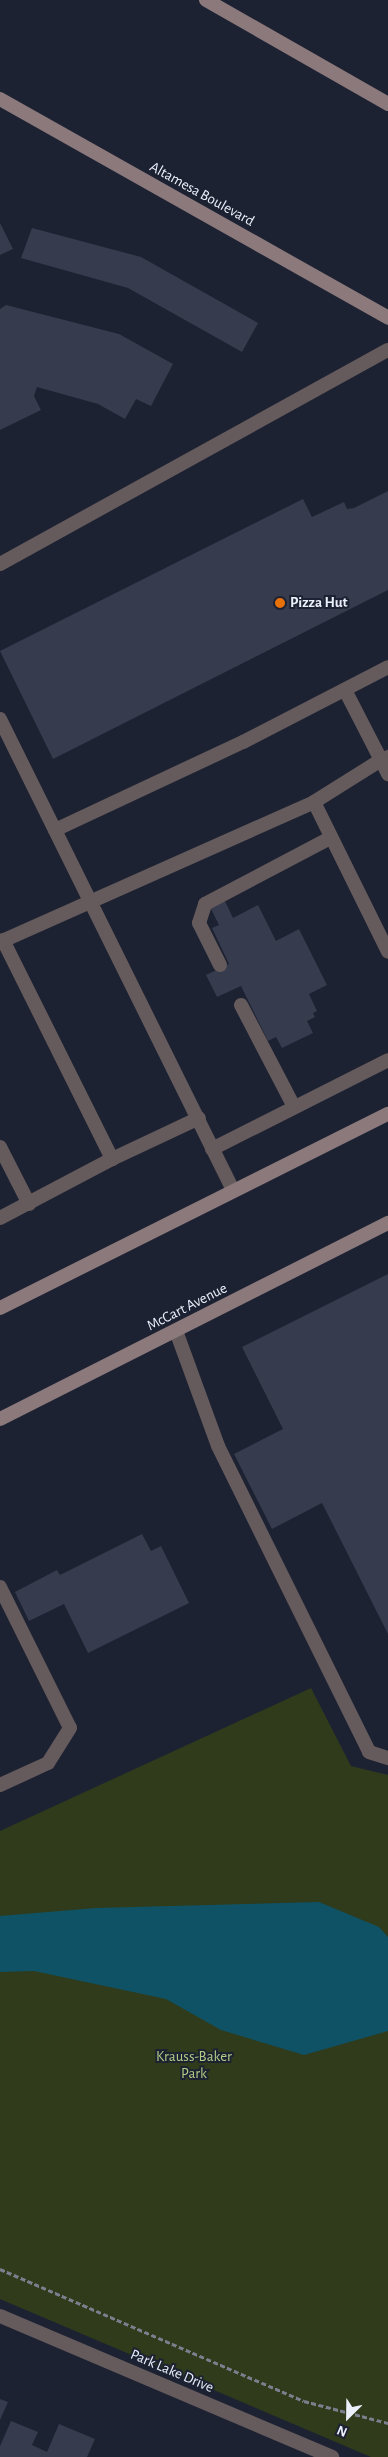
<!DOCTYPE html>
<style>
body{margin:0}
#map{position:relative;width:388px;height:2457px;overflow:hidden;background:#1d2232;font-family:"Alegreya Sans",sans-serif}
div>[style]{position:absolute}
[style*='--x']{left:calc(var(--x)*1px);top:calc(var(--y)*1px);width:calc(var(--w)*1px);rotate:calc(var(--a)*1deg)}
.green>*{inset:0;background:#2f3b1b}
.water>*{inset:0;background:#0f5266}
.building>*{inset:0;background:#363b4d}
.path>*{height:3px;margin-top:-1.5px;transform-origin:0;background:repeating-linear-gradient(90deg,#7b7f8d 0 5px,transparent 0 7.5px)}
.service>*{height:14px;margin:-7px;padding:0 7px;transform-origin:7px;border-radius:7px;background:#655a5c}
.minor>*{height:14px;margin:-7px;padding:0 7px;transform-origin:7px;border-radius:7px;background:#655a5c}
.secondary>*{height:14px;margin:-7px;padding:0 7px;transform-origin:7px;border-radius:7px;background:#8b797c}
.dots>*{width:14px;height:14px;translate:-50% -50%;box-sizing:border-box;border:2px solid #1d2232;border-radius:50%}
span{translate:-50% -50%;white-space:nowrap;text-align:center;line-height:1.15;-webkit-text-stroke:4px #1d2232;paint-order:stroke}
.street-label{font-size:15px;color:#ecf0fb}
.poi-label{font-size:15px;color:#ecf0fb;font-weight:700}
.left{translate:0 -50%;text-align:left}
.park-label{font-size:15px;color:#b1cc84}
.north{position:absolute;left:323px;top:2392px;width:50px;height:50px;-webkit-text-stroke:4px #1d2232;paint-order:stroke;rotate:203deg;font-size:14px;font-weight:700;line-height:20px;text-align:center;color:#ecf0fb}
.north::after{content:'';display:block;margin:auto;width:18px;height:22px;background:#ecf0fb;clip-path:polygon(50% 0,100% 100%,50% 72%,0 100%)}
</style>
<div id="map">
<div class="green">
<div style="clip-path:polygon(311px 1688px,351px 1766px,388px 1775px,388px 2457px,371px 2457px,0 2299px,0 1831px)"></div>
</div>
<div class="water">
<div style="clip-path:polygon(319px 1902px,379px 1927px,388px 1937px,388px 2031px,304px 2055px,221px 2030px,166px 1999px,34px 1971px,0 1972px,0 1916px,96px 1908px)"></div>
</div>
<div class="building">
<div style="clip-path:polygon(0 223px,13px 249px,0 255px)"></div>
<div style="clip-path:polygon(32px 228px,141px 257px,258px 323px,242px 352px,128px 288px,21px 258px)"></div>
<div style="clip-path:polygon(6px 305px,119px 334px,173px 364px,151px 406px,136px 399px,125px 419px,98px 404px,37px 387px,34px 396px,41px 410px,0 430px,0 309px)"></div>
<div style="clip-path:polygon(388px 491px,388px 590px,53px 759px,0 651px,303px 499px,312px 517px,344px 502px,347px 509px,354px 508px)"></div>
<div style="clip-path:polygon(225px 901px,233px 918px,258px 905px,276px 941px,299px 929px,327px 985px,309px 994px,317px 1011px,313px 1013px,315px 1017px,307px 1021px,313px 1033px,282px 1048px,276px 1037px,268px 1041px,241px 986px,217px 997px,206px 975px,229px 964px,212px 928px,219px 925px,210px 907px)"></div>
<div style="clip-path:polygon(388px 1274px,388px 1634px,322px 1503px,272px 1529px,234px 1454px,283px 1429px,242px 1347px)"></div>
<div style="clip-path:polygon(142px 1534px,151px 1551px,161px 1546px,189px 1603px,88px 1653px,64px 1604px,29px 1621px,15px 1592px,57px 1570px,60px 1575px)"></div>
<div style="clip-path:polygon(0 2399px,8px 2402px,0 2420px)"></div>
<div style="clip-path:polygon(11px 2421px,38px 2432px,32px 2445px,47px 2452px,59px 2424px,95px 2439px,87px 2457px,0 2457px,0 2446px)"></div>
</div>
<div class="path">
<div style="--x:0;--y:2269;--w:331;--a:23.5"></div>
<div style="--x:304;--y:2401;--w:87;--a:14.7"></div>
</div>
<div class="service">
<div style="--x:0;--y:564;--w:443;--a:-28.9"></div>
<div style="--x:345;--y:690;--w:79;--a:62.8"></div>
<div style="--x:381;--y:760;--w:8;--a:-23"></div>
<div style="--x:0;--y:719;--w:525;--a:63.68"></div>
<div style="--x:314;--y:802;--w:167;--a:63.7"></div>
<div style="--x:55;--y:830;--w:208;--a:-25.1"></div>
<div style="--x:243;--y:742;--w:163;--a:-27.3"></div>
<div style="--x:3;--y:940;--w:245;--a:63.5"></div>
<div style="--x:0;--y:942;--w:344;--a:-24"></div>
<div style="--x:314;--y:802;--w:79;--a:-32.1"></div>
<div style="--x:381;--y:760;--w:16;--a:63"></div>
<div style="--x:220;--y:965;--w:47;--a:-116.6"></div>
<div style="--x:199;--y:923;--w:20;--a:-72"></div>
<div style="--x:205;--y:904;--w:141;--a:-27.8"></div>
<div style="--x:241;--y:1005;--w:115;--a:62.5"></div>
<div style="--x:0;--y:1147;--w:64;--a:63"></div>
<div style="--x:212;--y:1149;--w:197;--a:-26.8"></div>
<div style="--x:0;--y:1218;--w:127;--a:-27.8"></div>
<div style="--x:112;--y:1159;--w:96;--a:-25.2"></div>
<div style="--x:176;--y:1331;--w:122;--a:69.9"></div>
<div style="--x:218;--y:1446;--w:341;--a:63.7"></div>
<div style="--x:369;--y:1752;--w:20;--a:18"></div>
<div style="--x:0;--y:1587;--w:157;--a:63.6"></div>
<div style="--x:70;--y:1728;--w:41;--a:122.2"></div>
<div style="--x:48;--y:1763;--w:53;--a:155.4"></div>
</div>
<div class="minor">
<div style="--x:0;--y:2316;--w:361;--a:23"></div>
</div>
<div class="secondary">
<div style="--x:206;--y:0;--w:210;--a:29.7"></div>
<div style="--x:0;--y:99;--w:446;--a:29.4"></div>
<div style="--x:0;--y:1308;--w:434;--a:-26.6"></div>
<div style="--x:0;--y:1419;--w:435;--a:-26.8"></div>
</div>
<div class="dots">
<div style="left:280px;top:603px;background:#e8710a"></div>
</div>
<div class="street-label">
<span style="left:202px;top:194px;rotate:29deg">Altamesa Boulevard</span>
<span style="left:187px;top:1307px;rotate:-27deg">McCart Avenue</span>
<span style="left:172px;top:2371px;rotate:23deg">Park Lake Drive</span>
</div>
<div class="poi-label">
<span class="left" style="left:290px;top:603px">Pizza Hut</span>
</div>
<div class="park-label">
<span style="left:194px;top:2065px">Krauss-Baker<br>Park</span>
</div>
<div class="north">N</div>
</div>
